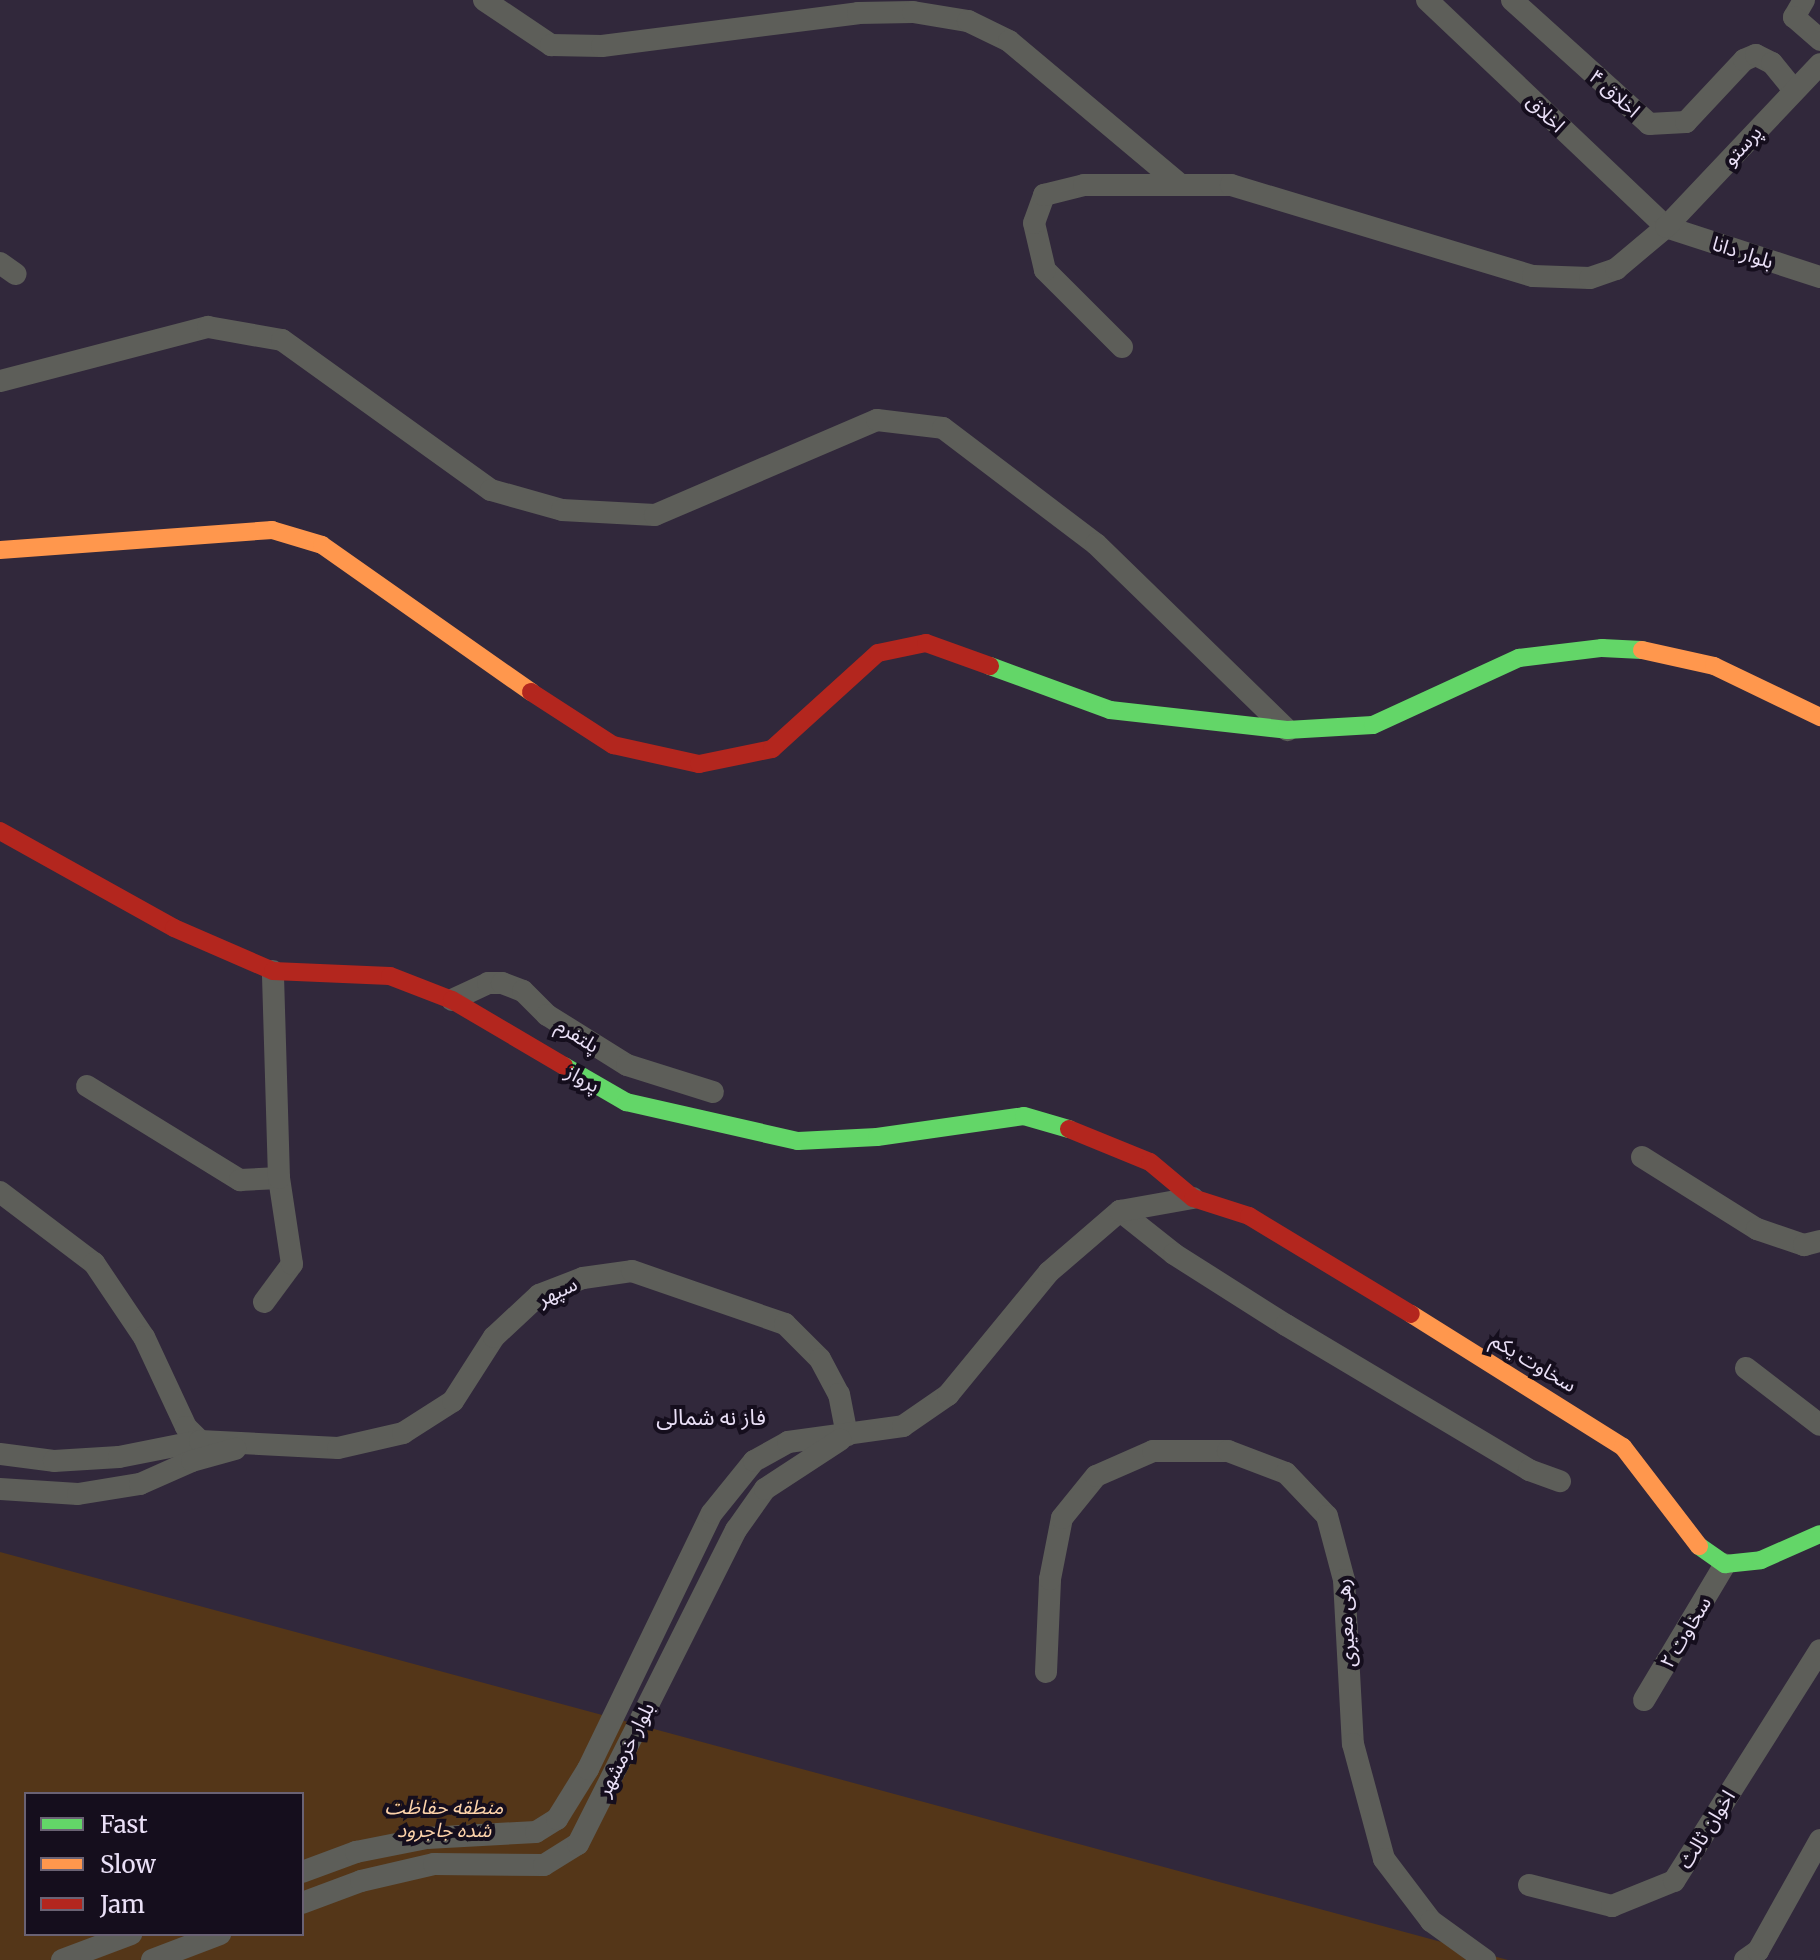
<!DOCTYPE html>
<meta charset="utf-8">
<style>
body{margin:0}
#map{position:relative;width:1820px;height:1960px;overflow:hidden;background:#31283b;font-family:Merriweather,"Noto Sans Arabic",serif}
div>[style]{position:absolute}
[style*='--x']{left:calc(var(--x)*1px);top:calc(var(--y)*1px);width:calc(var(--w)*1px);rotate:calc(var(--a)*1deg)}
.green>*{inset:0;background:#543618}
.street>*{height:22px;margin:-11px;padding:0 11px;transform-origin:11px;border-radius:11px;background:#5d5e59}
.fast>*{height:18px;margin:-9px;padding:0 9px;transform-origin:9px;border-radius:9px;background:#63d668}
.slow>*{height:18px;margin:-9px;padding:0 9px;transform-origin:9px;border-radius:9px;background:#ff974d}
.jam>*{height:18px;margin:-9px;padding:0 9px;transform-origin:9px;border-radius:9px;background:#b3261e}
span{translate:-50% -50%;white-space:nowrap;text-align:center;line-height:1.15;-webkit-text-stroke:8px #150e1d;paint-order:stroke}
.street-label{font-size:20px;color:#eae0f7}
.park-label{font-size:20px;color:#fcd2aa;font-style:italic}
.neighbourhood-label{font-size:22px;color:#eae0f7}
.legend{position:absolute;left:24px;top:1792px;width:280px;height:144px;box-sizing:border-box;background:#150e1d;border:2px solid #6a6274;margin:0;padding:10px 14px;list-style:none;font-size:24px;color:#eae0f7}
.legend li{display:flex;align-items:center;gap:16px;height:40px}
.legend b{width:40px;border:2px solid #6a6274}
</style>
<div id="map">
<div class="green">
<div style="clip-path:polygon(evenodd,0 1552px,1508px 1960px,0 1960px,0 1552px,26px 1794px,302px 1794px,302px 1934px,26px 1934px,26px 1794px)"></div>
</div>
<div class="street">
<div style="--x:484;--y:0;--w:81;--a:33.9"></div>
<div style="--x:551;--y:45;--w:51;--a:1.1"></div>
<div style="--x:602;--y:46;--w:258;--a:-7.3"></div>
<div style="--x:858;--y:13;--w:55;--a:-1"></div>
<div style="--x:913;--y:12;--w:56;--a:9.3"></div>
<div style="--x:968;--y:21;--w:46;--a:26"></div>
<div style="--x:1009;--y:41;--w:219;--a:40"></div>
<div style="--x:1427;--y:0;--w:330;--a:43.5"></div>
<div style="--x:1666;--y:227;--w:162;--a:18"></div>
<div style="--x:1512;--y:0;--w:185;--a:42.1"></div>
<div style="--x:1649;--y:124;--w:37;--a:-3"></div>
<div style="--x:1686;--y:122;--w:85;--a:-46.9"></div>
<div style="--x:1744;--y:60;--w:13;--a:-23"></div>
<div style="--x:1756;--y:55;--w:18;--a:27"></div>
<div style="--x:1772;--y:63;--w:35;--a:51"></div>
<div style="--x:1804;--y:0;--w:20;--a:120"></div>
<div style="--x:1794;--y:17;--w:35;--a:41"></div>
<div style="--x:0;--y:263;--w:19;--a:35"></div>
<div style="--x:1122;--y:347;--w:109;--a:-135"></div>
<div style="--x:1045;--y:270;--w:48;--a:-103.2"></div>
<div style="--x:1034;--y:223;--w:30;--a:-70"></div>
<div style="--x:1044;--y:195;--w:41;--a:-14"></div>
<div style="--x:1084;--y:185;--w:147;--a:0"></div>
<div style="--x:1231;--y:185;--w:315;--a:16.8"></div>
<div style="--x:1533;--y:276;--w:57;--a:2"></div>
<div style="--x:1590;--y:278;--w:28;--a:-19"></div>
<div style="--x:1616;--y:269;--w:65;--a:-40"></div>
<div style="--x:1666;--y:227;--w:224;--a:-46.6"></div>
<div style="--x:0;--y:381;--w:215;--a:-14.6"></div>
<div style="--x:208;--y:327;--w:75;--a:10"></div>
<div style="--x:282;--y:340;--w:257;--a:35.7"></div>
<div style="--x:491;--y:490;--w:74;--a:15.7"></div>
<div style="--x:562;--y:510;--w:93;--a:3.1"></div>
<div style="--x:655;--y:515;--w:241;--a:-23.2"></div>
<div style="--x:877;--y:420;--w:66;--a:6.9"></div>
<div style="--x:943;--y:428;--w:192;--a:37.2"></div>
<div style="--x:1096;--y:544;--w:267;--a:44.2"></div>
<div style="--x:452;--y:1000;--w:40;--a:-25"></div>
<div style="--x:488;--y:983;--w:14;--a:0"></div>
<div style="--x:502;--y:983;--w:22;--a:21"></div>
<div style="--x:523;--y:991;--w:34;--a:45"></div>
<div style="--x:547;--y:1015;--w:94;--a:32"></div>
<div style="--x:627;--y:1065;--w:90;--a:17.4"></div>
<div style="--x:87;--y:1086;--w:180;--a:31.6"></div>
<div style="--x:240;--y:1180;--w:39;--a:-3"></div>
<div style="--x:1642;--y:1157;--w:136;--a:32.1"></div>
<div style="--x:1757;--y:1229;--w:50;--a:18.8"></div>
<div style="--x:1804;--y:1245;--w:16;--a:-14"></div>
<div style="--x:0;--y:1192;--w:118;--a:37.1"></div>
<div style="--x:94;--y:1263;--w:89;--a:56"></div>
<div style="--x:144;--y:1337;--w:99;--a:65"></div>
<div style="--x:186;--y:1427;--w:20;--a:45"></div>
<div style="--x:1120;--y:1211;--w:69;--a:38.5"></div>
<div style="--x:1174;--y:1254;--w:133;--a:32.4"></div>
<div style="--x:1286;--y:1325;--w:283;--a:30.8"></div>
<div style="--x:1529;--y:1470;--w:33;--a:20"></div>
<div style="--x:264;--y:1302;--w:47;--a:-53.6"></div>
<div style="--x:292;--y:1264;--w:87;--a:-98.6"></div>
<div style="--x:279;--y:1178;--w:207;--a:-91.7"></div>
<div style="--x:1746;--y:1368;--w:93;--a:37.6"></div>
<div style="--x:0;--y:1454;--w:54;--a:7.4"></div>
<div style="--x:54;--y:1461;--w:65;--a:-3.5"></div>
<div style="--x:119;--y:1457;--w:83;--a:-11.2"></div>
<div style="--x:200;--y:1441;--w:138;--a:2.9"></div>
<div style="--x:338;--y:1448;--w:67;--a:-13"></div>
<div style="--x:403;--y:1433;--w:59;--a:-32.6"></div>
<div style="--x:453;--y:1401;--w:76;--a:-57.4"></div>
<div style="--x:494;--y:1337;--w:62;--a:-43"></div>
<div style="--x:539;--y:1295;--w:47;--a:-21.1"></div>
<div style="--x:583;--y:1278;--w:49;--a:-8.1"></div>
<div style="--x:632;--y:1271;--w:162;--a:19.1"></div>
<div style="--x:785;--y:1324;--w:49;--a:45"></div>
<div style="--x:820;--y:1359;--w:40;--a:62"></div>
<div style="--x:839;--y:1394;--w:42;--a:79"></div>
<div style="--x:0;--y:1489;--w:78;--a:3.7"></div>
<div style="--x:78;--y:1494;--w:63;--a:-9.2"></div>
<div style="--x:140;--y:1484;--w:57;--a:-23.9"></div>
<div style="--x:192;--y:1461;--w:45;--a:-15.6"></div>
<div style="--x:1046;--y:1672;--w:93;--a:-87.5"></div>
<div style="--x:1050;--y:1579;--w:62;--a:-78.9"></div>
<div style="--x:1062;--y:1518;--w:54;--a:-51"></div>
<div style="--x:1096;--y:1476;--w:62;--a:-23.7"></div>
<div style="--x:1153;--y:1451;--w:75;--a:0"></div>
<div style="--x:1228;--y:1451;--w:62;--a:20.8"></div>
<div style="--x:1286;--y:1473;--w:59;--a:46.4"></div>
<div style="--x:1327;--y:1516;--w:66;--a:75.1"></div>
<div style="--x:1344;--y:1580;--w:164;--a:86.9"></div>
<div style="--x:1353;--y:1744;--w:119;--a:74.9"></div>
<div style="--x:1384;--y:1859;--w:78;--a:52.8"></div>
<div style="--x:1431;--y:1921;--w:67;--a:35.8"></div>
<div style="--x:1644;--y:1700;--w:158;--a:-59.2"></div>
<div style="--x:302;--y:1872;--w:58;--a:-20.3"></div>
<div style="--x:356;--y:1852;--w:72;--a:-11.2"></div>
<div style="--x:427;--y:1838;--w:109;--a:-3.2"></div>
<div style="--x:536;--y:1832;--w:25;--a:-32"></div>
<div style="--x:557;--y:1819;--w:59;--a:-58.2"></div>
<div style="--x:588;--y:1769;--w:284;--a:-64.2"></div>
<div style="--x:712;--y:1513;--w:67;--a:-51.1"></div>
<div style="--x:754;--y:1461;--w:39;--a:-29"></div>
<div style="--x:788;--y:1442;--w:116;--a:-7.9"></div>
<div style="--x:903;--y:1426;--w:55;--a:-34.6"></div>
<div style="--x:948;--y:1395;--w:159;--a:-50.6"></div>
<div style="--x:1049;--y:1272;--w:94;--a:-40.7"></div>
<div style="--x:1120;--y:1211;--w:74;--a:-10.1"></div>
<div style="--x:1529;--y:1885;--w:86;--a:14.2"></div>
<div style="--x:1612;--y:1906;--w:67;--a:-22"></div>
<div style="--x:1674;--y:1881;--w:273;--a:-57.7"></div>
<div style="--x:302;--y:1903;--w:63;--a:-20.4"></div>
<div style="--x:361;--y:1881;--w:75;--a:-13.1"></div>
<div style="--x:434;--y:1864;--w:110;--a:0.5"></div>
<div style="--x:544;--y:1865;--w:40;--a:-32"></div>
<div style="--x:578;--y:1844;--w:352;--a:-63.3"></div>
<div style="--x:736;--y:1530;--w:50;--a:-54.7"></div>
<div style="--x:765;--y:1489;--w:90;--a:-33.2"></div>
<div style="--x:62;--y:1960;--w:74;--a:-20.6"></div>
<div style="--x:152;--y:1960;--w:73;--a:-20.9"></div>
<div style="--x:1745;--y:1960;--w:16;--a:-35"></div>
<div style="--x:1758;--y:1951;--w:127;--a:-60.8"></div>
</div>
<div class="fast">
<div style="--x:990;--y:666;--w:128;--a:20.1"></div>
<div style="--x:1110;--y:710;--w:178;--a:6.4"></div>
<div style="--x:1287;--y:730;--w:86;--a:-3.3"></div>
<div style="--x:1373;--y:725;--w:161;--a:-24.7"></div>
<div style="--x:1519;--y:658;--w:84;--a:-6.9"></div>
<div style="--x:1602;--y:648;--w:40;--a:2.9"></div>
<div style="--x:564;--y:1066;--w:72;--a:30.1"></div>
<div style="--x:626;--y:1102;--w:176;--a:12.8"></div>
<div style="--x:798;--y:1141;--w:79;--a:-2.9"></div>
<div style="--x:877;--y:1137;--w:148;--a:-8.1"></div>
<div style="--x:1024;--y:1116;--w:47;--a:16.1"></div>
<div style="--x:1699;--y:1546;--w:32;--a:35"></div>
<div style="--x:1725;--y:1564;--w:36;--a:-6"></div>
<div style="--x:1761;--y:1560;--w:64;--a:-23.8"></div>
</div>
<div class="slow">
<div style="--x:0;--y:550;--w:273;--a:-4.2"></div>
<div style="--x:272;--y:530;--w:52;--a:16.7"></div>
<div style="--x:322;--y:545;--w:256;--a:35.1"></div>
<div style="--x:1642;--y:650;--w:74;--a:12.5"></div>
<div style="--x:1714;--y:666;--w:118;--a:25.7"></div>
<div style="--x:1411;--y:1314;--w:250;--a:32.1"></div>
<div style="--x:1623;--y:1447;--w:125;--a:52.5"></div>
</div>
<div class="jam">
<div style="--x:531;--y:692;--w:98;--a:32.9"></div>
<div style="--x:613;--y:745;--w:88;--a:12.5"></div>
<div style="--x:699;--y:764;--w:75;--a:-11.6"></div>
<div style="--x:772;--y:749;--w:143;--a:-42.2"></div>
<div style="--x:878;--y:653;--w:49;--a:-11.8"></div>
<div style="--x:926;--y:643;--w:68;--a:19.8"></div>
<div style="--x:0;--y:831;--w:199;--a:29.1"></div>
<div style="--x:174;--y:928;--w:108;--a:23.5"></div>
<div style="--x:273;--y:971;--w:117;--a:2.4"></div>
<div style="--x:390;--y:976;--w:66;--a:21.2"></div>
<div style="--x:452;--y:1000;--w:130;--a:30.5"></div>
<div style="--x:1069;--y:1129;--w:87;--a:22.2"></div>
<div style="--x:1150;--y:1162;--w:56;--a:39.9"></div>
<div style="--x:1193;--y:1198;--w:59;--a:17.8"></div>
<div style="--x:1249;--y:1216;--w:189;--a:31.2"></div>
</div>
<div class="street-label">
<span style="left:1615px;top:93px;rotate:42deg">اخلاق ۴</span>
<span style="left:1546px;top:113px;rotate:44deg">اخلاق</span>
<span style="left:1742px;top:145px;rotate:-47deg">پرستو</span>
<span style="left:1743px;top:252px;rotate:18deg">بلوار دانا</span>
<span style="left:578px;top:1035px;rotate:32deg">پلتفرم</span>
<span style="left:583px;top:1078px;rotate:29deg">پرواز</span>
<span style="left:557px;top:1291px;rotate:-26deg">سپهر</span>
<span style="left:1534px;top:1362px;rotate:31deg">سخاوت یکم</span>
<span style="left:1345px;top:1623px;rotate:-94deg">رهی معیری</span>
<span style="left:1685px;top:1632px;rotate:-59deg">سخاوت ۲</span>
<span style="left:625px;top:1749px;rotate:-63deg">بلوار خرمشهر</span>
<span style="left:1706px;top:1829px;rotate:-58deg">اخوان ثالث</span>
</div>
<div class="park-label">
<span style="left:444px;top:1818px">منطقه حفاظت<br>شده جاجرود</span>
</div>
<div class="neighbourhood-label">
<span style="left:711px;top:1418px">فاز نه شمالی</span>
</div>
<ul class="legend">
<li><b style="height:10px;background:#63d668"></b>Fast</li>
<li><b style="height:10px;background:#ff974d"></b>Slow</li>
<li><b style="height:10px;background:#b3261e"></b>Jam</li>
</ul>
</div>
